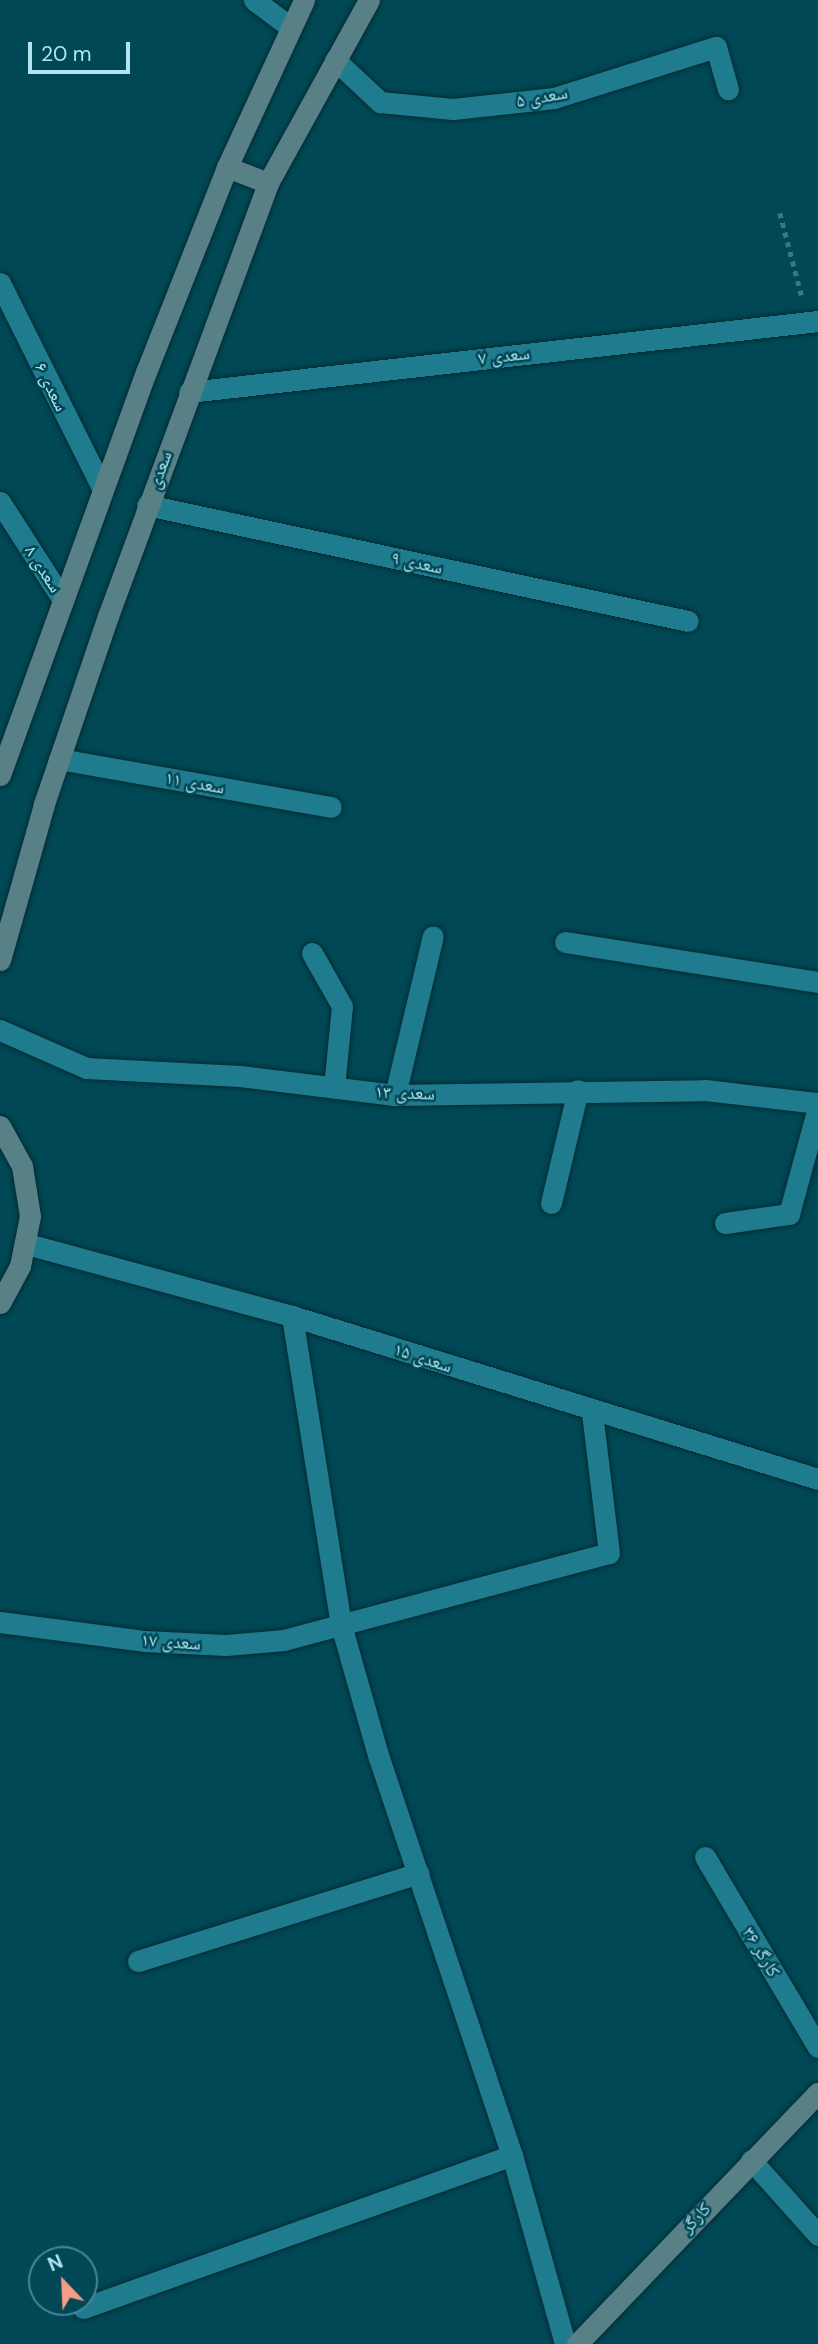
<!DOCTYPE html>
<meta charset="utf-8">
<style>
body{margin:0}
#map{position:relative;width:818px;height:2344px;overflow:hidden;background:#004855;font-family:"DM Sans","Noto Naskh Arabic",sans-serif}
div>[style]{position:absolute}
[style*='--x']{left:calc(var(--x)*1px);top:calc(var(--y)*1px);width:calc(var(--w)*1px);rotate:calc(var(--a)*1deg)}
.path>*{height:4.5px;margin-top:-2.25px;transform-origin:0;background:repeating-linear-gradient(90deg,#387986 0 5px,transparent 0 10px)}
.roads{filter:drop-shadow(0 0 2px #052b33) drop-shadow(0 0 2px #052b33)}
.street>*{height:21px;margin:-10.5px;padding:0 10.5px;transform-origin:10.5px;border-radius:10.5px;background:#1f7c8f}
.secondary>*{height:21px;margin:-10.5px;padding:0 10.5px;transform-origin:10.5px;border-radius:10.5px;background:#578087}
span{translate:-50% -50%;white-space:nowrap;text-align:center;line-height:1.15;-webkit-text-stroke:5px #004855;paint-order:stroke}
.street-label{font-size:18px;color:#b1e3f0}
.north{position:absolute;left:28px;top:2246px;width:70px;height:70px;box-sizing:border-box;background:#004855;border:2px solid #478693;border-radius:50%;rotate:337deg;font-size:19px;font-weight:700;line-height:28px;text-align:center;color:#b1e3f0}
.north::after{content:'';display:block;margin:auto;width:24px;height:32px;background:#f49e88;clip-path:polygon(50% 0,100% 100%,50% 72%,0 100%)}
.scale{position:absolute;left:28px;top:42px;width:102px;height:32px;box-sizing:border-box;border:4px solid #b1e3f0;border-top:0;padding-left:9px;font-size:21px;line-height:24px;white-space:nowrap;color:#b1e3f0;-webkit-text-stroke:5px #004855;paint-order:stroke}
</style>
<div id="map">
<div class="path">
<div style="--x:780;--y:213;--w:87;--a:75.3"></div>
</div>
<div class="roads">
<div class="street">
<div style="--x:254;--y:0;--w:44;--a:36.6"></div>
<div style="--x:335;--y:60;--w:62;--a:43"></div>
<div style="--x:380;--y:102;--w:73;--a:5.5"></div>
<div style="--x:453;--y:109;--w:102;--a:-6.2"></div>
<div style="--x:554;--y:98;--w:170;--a:-17.5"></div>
<div style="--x:716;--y:47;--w:44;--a:74.1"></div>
<div style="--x:0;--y:283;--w:231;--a:63.5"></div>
<div style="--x:189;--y:392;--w:633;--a:-6.44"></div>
<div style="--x:0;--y:502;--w:117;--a:57.3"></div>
<div style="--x:147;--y:505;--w:553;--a:12.1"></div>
<div style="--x:59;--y:759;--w:276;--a:10"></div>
<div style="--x:565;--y:942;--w:256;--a:9"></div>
<div style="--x:312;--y:953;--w:61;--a:60.5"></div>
<div style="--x:342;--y:1006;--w:82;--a:95.6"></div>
<div style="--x:0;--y:1030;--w:94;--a:23.8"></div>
<div style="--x:86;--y:1068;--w:154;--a:3"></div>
<div style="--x:240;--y:1076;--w:156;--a:7"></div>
<div style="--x:395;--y:1095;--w:310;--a:-0.9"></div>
<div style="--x:705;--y:1090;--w:114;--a:6.6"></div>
<div style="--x:395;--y:1095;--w:163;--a:-76.6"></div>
<div style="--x:551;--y:1203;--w:116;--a:-76.6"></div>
<div style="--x:725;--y:1223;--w:65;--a:-8"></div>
<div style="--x:789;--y:1214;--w:111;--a:-74.8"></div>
<div style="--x:27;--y:1244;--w:275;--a:15.2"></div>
<div style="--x:292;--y:1316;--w:551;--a:17.22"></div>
<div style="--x:292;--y:1316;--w:313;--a:81"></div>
<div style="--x:341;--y:1625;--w:138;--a:74.1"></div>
<div style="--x:379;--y:1758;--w:419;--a:71.5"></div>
<div style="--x:512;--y:2155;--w:196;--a:74.3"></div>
<div style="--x:0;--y:1622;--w:145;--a:7.5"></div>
<div style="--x:144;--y:1641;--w:82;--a:2.8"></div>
<div style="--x:226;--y:1645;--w:58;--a:-4.9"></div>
<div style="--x:284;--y:1640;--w:336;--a:-15"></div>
<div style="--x:609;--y:1553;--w:141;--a:-96.9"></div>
<div style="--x:705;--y:1857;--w:221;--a:59.3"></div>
<div style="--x:138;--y:1961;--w:294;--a:-17.4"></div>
<div style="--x:751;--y:2160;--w:101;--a:48.2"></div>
<div style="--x:83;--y:2308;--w:455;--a:-19.6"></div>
</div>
<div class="secondary">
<div style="--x:227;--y:167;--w:44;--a:21.3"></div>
<div style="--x:0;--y:775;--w:429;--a:-70.1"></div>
<div style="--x:146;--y:372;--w:220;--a:-68.4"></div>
<div style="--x:227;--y:167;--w:184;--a:-65.2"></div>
<div style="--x:0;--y:960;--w:162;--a:-74.2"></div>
<div style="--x:44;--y:804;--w:199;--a:-71.2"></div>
<div style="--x:108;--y:616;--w:462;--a:-69.7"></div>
<div style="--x:268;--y:183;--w:209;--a:-61.1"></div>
<div style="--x:0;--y:1126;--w:46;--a:61.2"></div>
<div style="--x:22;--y:1166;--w:51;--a:80.9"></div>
<div style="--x:30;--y:1216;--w:51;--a:101.3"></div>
<div style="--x:20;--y:1266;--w:42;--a:118.4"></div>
<div style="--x:577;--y:2344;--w:348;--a:-46.2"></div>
</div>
</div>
<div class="street-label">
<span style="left:542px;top:97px;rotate:-10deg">سعدی ۵</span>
<span style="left:504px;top:356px;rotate:-6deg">سعدی ۷</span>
<span style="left:51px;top:387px;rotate:64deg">سعدی ۶</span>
<span style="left:160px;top:470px;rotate:-70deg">سعدی</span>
<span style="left:417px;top:563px;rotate:12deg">سعدی ۹</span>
<span style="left:43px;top:569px;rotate:57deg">سعدی ۸</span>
<span style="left:195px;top:783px;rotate:10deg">سعدی ۱۱</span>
<span style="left:405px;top:1093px;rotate:2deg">سعدی ۱۳</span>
<span style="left:423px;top:1358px;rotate:18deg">سعدی ۱۵</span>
<span style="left:171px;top:1642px;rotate:4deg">سعدی ۱۷</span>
<span style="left:761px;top:1952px;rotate:59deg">کارگر ۳۶</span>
<span style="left:696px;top:2218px;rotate:-47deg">کارگر</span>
</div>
<div class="north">N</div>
<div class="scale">20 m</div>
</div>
